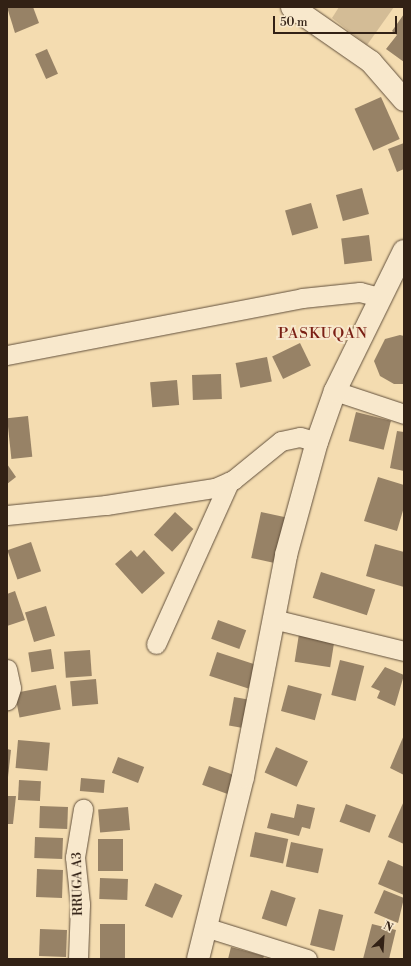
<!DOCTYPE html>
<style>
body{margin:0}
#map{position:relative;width:411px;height:966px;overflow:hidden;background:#f4dcb0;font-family:"Libre Bodoni",serif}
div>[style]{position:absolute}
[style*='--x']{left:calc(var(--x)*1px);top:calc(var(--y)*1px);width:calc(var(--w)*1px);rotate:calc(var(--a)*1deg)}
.green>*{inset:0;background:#d3bc96}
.building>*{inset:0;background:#978266;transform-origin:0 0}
.roads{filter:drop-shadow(0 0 1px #62503c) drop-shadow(0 0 1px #62503c)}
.street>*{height:19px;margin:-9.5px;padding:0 9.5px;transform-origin:9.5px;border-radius:9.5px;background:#f8e8cc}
.secondary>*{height:22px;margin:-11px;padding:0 11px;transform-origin:11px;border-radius:11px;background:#f8e8cc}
span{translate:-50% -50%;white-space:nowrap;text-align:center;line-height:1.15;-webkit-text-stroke:4px #f8e8cc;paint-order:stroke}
.street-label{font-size:13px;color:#322115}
.quarter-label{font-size:15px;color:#7a1f14;letter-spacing:1px}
.frame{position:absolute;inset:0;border:8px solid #322115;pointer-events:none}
.north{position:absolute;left:363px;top:918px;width:40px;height:40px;-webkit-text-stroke:3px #f8e8cc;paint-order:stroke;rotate:25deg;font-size:11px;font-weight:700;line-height:16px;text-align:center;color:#322115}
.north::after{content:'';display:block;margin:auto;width:14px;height:18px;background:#322115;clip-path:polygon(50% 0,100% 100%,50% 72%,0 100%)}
.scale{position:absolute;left:273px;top:16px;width:124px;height:18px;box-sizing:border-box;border:2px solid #322115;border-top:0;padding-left:5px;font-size:12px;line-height:14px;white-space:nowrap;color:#322115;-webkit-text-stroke:3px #f8e8cc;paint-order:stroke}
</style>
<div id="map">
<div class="green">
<div style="clip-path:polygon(339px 7px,394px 7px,367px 45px,332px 18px)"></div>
</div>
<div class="building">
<div style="clip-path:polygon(7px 7px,33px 7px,39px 23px,15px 33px)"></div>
<div style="clip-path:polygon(404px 14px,404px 62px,386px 49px,397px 35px,392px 31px)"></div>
<div style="left:47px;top:49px;width:27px;height:13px;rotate:66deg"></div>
<div style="left:381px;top:97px;width:46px;height:29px;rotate:66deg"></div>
<div style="clip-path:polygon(404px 143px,404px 169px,397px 172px,388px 149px)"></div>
<div style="left:362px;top:188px;width:27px;height:27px;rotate:75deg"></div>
<div style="left:311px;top:203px;width:26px;height:27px;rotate:74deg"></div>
<div style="left:369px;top:235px;width:26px;height:28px;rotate:83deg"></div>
<div style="clip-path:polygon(400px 335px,404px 336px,404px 384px,394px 384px,380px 376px,374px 361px,385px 339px)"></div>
<div style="left:300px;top:343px;width:25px;height:31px;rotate:64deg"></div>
<div style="left:267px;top:357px;width:25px;height:32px;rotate:79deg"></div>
<div style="left:221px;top:374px;width:25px;height:29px;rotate:88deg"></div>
<div style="left:177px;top:380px;width:25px;height:27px;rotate:85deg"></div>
<div style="left:356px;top:412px;width:36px;height:30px;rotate:14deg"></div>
<div style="left:28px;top:416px;width:41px;height:21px;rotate:84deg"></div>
<div style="clip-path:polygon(397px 431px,404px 432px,404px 471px,390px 468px)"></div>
<div style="clip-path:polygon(7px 464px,16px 477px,7px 484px)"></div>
<div style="clip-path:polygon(378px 477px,404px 485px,404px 507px,397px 531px,364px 521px)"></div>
<div style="left:175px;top:512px;width:25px;height:31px;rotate:43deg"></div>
<div style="left:261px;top:512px;width:25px;height:47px;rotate:12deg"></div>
<div style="left:31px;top:542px;width:31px;height:25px;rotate:71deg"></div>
<div style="clip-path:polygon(375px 544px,404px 552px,404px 587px,366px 576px)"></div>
<div style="clip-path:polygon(131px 550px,137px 557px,144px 550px,165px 573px,142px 594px,115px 564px)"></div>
<div style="left:321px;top:572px;width:57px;height:27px;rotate:18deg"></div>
<div style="clip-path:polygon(15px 591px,25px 620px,7px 626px,7px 594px)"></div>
<div style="left:46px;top:606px;width:31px;height:22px;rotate:73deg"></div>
<div style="left:218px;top:620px;width:30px;height:20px;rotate:20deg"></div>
<div style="left:299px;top:634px;width:36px;height:28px;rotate:9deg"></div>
<div style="left:51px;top:649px;width:20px;height:23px;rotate:81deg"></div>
<div style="left:90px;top:650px;width:26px;height:26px;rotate:86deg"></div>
<div style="left:217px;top:652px;width:41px;height:25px;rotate:18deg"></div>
<div style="left:340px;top:660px;width:25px;height:36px;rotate:14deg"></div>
<div style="clip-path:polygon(385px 667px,404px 675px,395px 706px,377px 698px,380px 691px,371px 687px)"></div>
<div style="left:96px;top:679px;width:25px;height:26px;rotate:85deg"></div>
<div style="left:56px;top:685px;width:25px;height:42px;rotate:79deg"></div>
<div style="left:288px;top:685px;width:35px;height:27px;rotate:15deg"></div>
<div style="left:234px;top:697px;width:17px;height:29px;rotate:10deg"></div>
<div style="clip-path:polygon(404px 735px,404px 775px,390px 768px)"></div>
<div style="left:18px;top:740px;width:32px;height:28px;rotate:5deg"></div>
<div style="left:276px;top:747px;width:35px;height:28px;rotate:24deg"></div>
<div style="clip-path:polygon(7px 749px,11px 750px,8px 777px,7px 777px)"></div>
<div style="left:118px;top:757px;width:28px;height:17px;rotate:21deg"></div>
<div style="left:209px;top:766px;width:30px;height:20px;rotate:20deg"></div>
<div style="left:81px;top:778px;width:24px;height:13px;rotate:5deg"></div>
<div style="left:19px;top:780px;width:22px;height:20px;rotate:3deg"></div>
<div style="clip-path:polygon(7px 796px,16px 796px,13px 824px,7px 824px)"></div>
<div style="clip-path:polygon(404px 801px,404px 844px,388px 837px)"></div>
<div style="clip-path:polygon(297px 804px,315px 808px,310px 829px,302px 827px,299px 836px,267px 828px,271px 813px,294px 818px)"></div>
<div style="left:346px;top:804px;width:32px;height:19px;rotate:20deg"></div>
<div style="left:40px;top:806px;width:28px;height:22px;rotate:2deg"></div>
<div style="left:128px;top:807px;width:23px;height:30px;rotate:85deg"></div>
<div style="left:255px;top:832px;width:34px;height:25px;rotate:12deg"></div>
<div style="left:35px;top:837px;width:28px;height:21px;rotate:2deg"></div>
<div style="left:98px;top:839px;width:25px;height:32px"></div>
<div style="left:291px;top:842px;width:33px;height:25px;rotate:12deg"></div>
<div style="clip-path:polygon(388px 860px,404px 867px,404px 895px,378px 884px)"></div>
<div style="left:37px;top:869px;width:26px;height:28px;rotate:2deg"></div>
<div style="left:100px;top:878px;width:28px;height:21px;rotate:2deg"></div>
<div style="left:155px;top:883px;width:30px;height:25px;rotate:24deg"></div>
<div style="left:271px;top:890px;width:26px;height:30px;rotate:18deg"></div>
<div style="clip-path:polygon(384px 890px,404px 898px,398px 923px,374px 913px)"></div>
<div style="left:319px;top:909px;width:25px;height:37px;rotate:14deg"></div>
<div style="left:100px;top:924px;width:25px;height:35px"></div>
<div style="clip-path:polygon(372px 924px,396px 930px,389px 959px,363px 959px)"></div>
<div style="left:40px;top:929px;width:27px;height:27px;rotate:2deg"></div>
<div style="clip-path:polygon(231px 947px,264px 956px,263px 959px,228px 959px)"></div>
</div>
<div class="roads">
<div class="street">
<div style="--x:7;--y:355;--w:300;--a:-10.9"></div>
<div style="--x:302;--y:298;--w:58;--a:-5.9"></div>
<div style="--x:360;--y:292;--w:20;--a:15"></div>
<div style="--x:335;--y:391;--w:73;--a:18.4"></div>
<div style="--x:7;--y:515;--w:100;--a:-5.8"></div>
<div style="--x:106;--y:505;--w:110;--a:-8.9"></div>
<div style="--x:215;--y:488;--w:20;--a:-24"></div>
<div style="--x:233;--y:480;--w:62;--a:-39.1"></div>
<div style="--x:281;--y:441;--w:19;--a:-12"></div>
<div style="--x:300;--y:437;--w:18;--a:16"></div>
<div style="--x:273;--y:619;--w:135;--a:13.7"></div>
<div style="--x:156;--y:644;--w:178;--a:-65.7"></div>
<div style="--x:7;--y:669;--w:19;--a:78"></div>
<div style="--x:11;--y:688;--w:13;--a:108"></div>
<div style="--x:205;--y:927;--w:107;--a:17.4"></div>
<div style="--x:78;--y:959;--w:55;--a:-87.9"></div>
<div style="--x:80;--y:904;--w:47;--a:-96.1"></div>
<div style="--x:75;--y:857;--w:49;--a:-80.5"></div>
</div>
<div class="secondary">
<div style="--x:292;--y:7;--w:96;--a:34.8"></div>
<div style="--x:371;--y:62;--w:50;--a:49"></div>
<div style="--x:198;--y:959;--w:187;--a:-76.1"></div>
<div style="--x:243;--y:777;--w:226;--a:-79"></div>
<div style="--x:286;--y:555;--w:117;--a:-74.7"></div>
<div style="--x:317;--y:442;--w:54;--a:-70.6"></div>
<div style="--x:335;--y:391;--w:156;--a:-63.8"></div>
</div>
</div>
<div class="street-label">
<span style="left:78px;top:884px;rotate:-91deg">RRUGA A3</span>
</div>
<div class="quarter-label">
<span style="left:323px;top:334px">PASKUQAN</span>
</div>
<div class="frame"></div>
<div class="north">N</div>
<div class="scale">50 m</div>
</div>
